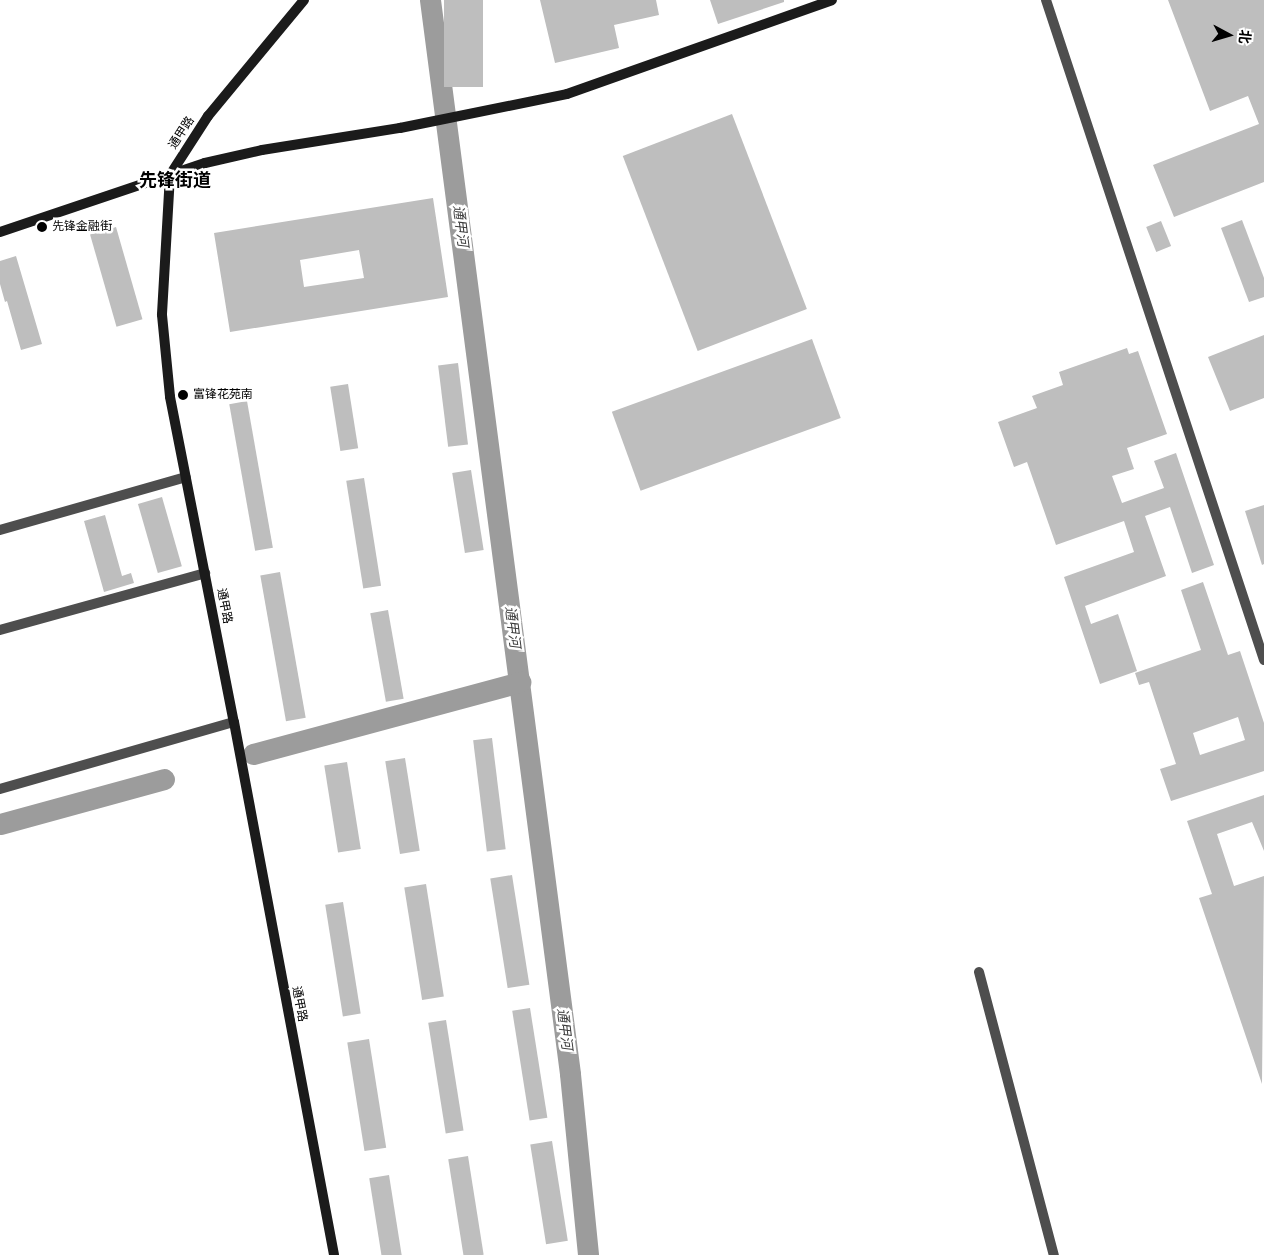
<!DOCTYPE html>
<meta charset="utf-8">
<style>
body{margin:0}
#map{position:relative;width:1264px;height:1255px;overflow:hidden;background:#fff;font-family:Signika,"Noto Sans SC",sans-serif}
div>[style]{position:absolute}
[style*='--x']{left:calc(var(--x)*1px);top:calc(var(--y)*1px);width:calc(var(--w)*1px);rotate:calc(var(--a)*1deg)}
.river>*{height:21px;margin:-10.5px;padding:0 10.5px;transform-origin:10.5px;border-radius:10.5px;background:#9c9c9c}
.building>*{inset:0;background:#bebebe;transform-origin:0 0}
.street>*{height:10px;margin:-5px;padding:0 5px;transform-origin:5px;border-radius:5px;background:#4e4e4e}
.secondary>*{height:10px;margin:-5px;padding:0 5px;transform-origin:5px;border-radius:5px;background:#1b1b1b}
.dots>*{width:14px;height:14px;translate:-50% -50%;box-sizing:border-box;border:2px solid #fff;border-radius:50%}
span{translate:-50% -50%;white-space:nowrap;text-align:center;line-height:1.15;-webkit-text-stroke:5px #fff;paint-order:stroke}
.street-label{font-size:12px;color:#000}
.poi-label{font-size:12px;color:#000}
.left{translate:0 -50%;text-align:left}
.water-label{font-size:14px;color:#3d3d3d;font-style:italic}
.district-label{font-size:18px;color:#000;font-weight:700}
.north{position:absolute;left:1204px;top:10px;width:50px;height:50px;-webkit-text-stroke:4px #fff;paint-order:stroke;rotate:96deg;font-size:14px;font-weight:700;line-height:20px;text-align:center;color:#000}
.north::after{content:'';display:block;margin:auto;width:18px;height:22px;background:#000;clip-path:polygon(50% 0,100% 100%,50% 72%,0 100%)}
</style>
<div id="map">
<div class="river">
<div style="--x:430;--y:0;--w:1083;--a:82.57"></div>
<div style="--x:570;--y:1074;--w:182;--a:84.3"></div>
<div style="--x:253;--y:754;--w:277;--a:-15.1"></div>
<div style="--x:0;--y:824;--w:170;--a:-15.3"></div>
</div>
<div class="building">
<div style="left:444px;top:0;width:39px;height:87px"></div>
<div style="clip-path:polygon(540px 0,656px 0,659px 15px,614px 25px,619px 48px,555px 63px)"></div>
<div style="clip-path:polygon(710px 0,784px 0,784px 2px,718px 24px)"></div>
<div style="clip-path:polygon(1168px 0,1264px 0,1264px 182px,1174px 217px,1153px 165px,1259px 124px,1248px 96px,1210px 111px)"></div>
<div style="left:732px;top:114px;width:209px;height:117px;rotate:69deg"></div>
<div style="clip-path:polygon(evenodd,433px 198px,448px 297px,230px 332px,214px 233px,433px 198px,359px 250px,364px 278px,304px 287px,300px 260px,359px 250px)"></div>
<div style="clip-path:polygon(1242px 220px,1264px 278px,1264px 297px,1249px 302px,1221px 228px)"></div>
<div style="left:1161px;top:221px;width:27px;height:16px;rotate:68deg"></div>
<div style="left:116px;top:227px;width:96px;height:27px;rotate:74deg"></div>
<div style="clip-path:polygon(16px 256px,42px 344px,21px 350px,7px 301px,5px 302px,0 284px,0 261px)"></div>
<div style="clip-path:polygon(1264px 335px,1264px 398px,1230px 411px,1208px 357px)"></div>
<div style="left:812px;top:339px;width:84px;height:213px;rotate:70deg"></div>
<div style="clip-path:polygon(1127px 348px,1129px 354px,1138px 351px,1167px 434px,1127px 448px,1134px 469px,1112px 476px,1122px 503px,1164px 488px,1154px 461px,1176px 453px,1214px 565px,1192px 573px,1170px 507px,1145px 516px,1166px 576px,1085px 606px,1091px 624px,1118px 614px,1137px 671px,1100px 684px,1064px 577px,1134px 552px,1124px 521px,1056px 545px,1027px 462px,1014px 467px,998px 422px,1037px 408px,1032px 396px,1063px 385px,1059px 372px)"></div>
<div style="left:458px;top:363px;width:82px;height:20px;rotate:83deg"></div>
<div style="left:348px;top:384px;width:65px;height:18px;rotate:81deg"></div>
<div style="left:247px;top:401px;width:149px;height:18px;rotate:80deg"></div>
<div style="left:471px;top:470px;width:81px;height:19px;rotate:81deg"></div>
<div style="left:364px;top:478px;width:109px;height:18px;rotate:81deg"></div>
<div style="left:162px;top:497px;width:72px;height:25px;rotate:74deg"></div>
<div style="clip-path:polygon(1264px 505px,1264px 564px,1262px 565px,1245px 511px)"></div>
<div style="clip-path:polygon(105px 515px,122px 576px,131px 573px,134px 583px,104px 592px,84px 521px)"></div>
<div style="left:280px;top:572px;width:148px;height:20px;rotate:80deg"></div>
<div style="clip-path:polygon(evenodd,1203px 582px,1228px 655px,1240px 651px,1264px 723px,1264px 771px,1171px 801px,1160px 769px,1176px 764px,1149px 682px,1139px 685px,1135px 673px,1201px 650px,1181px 590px,1203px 582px,1238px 717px,1245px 740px,1200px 755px,1193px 733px,1238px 717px)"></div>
<div style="left:388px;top:610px;width:90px;height:18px;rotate:80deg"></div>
<div style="left:492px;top:738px;width:112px;height:19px;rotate:83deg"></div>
<div style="left:405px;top:758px;width:94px;height:20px;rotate:81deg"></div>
<div style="left:347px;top:762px;width:88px;height:23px;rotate:81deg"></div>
<div style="clip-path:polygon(1264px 795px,1264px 851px,1252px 822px,1217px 834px,1234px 886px,1264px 876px,1262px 1084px,1199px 898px,1212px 894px,1187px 821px)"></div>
<div style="left:512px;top:875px;width:111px;height:22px;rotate:81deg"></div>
<div style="left:426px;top:884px;width:114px;height:22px;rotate:81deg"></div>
<div style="left:343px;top:902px;width:113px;height:18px;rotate:81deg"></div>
<div style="left:530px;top:1008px;width:111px;height:18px;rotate:81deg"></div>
<div style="left:446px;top:1020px;width:112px;height:18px;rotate:81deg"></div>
<div style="left:369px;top:1039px;width:110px;height:22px;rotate:81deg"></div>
<div style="left:552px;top:1141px;width:101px;height:22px;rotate:81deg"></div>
<div style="left:468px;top:1156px;width:100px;height:20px;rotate:81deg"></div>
<div style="left:389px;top:1175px;width:81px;height:20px;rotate:81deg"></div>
</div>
<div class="street">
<div style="--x:1046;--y:0;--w:695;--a:71.72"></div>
<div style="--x:0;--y:530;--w:193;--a:-15.9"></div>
<div style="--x:0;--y:630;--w:213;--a:-15.5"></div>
<div style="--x:0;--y:789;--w:243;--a:-16"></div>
<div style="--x:979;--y:972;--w:293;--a:75.2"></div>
</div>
<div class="secondary">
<div style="--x:304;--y:0;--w:151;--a:129.6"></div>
<div style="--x:208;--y:116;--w:70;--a:122.8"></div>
<div style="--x:170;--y:175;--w:140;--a:93.3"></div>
<div style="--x:162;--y:315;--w:82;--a:84.4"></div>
<div style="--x:170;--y:397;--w:331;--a:78.9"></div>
<div style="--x:234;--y:722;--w:542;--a:79.37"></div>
<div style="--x:0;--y:232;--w:216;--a:-18.6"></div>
<div style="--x:205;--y:163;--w:58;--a:-12.8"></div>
<div style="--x:262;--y:150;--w:140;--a:-9.1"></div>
<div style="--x:400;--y:128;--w:170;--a:-11.5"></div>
<div style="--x:567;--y:94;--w:281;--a:-19.5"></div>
</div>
<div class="dots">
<div style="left:42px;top:227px;background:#000"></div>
<div style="left:183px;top:395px;background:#000"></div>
</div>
<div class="street-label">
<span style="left:182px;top:133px;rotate:-57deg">通甲路</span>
<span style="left:224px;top:606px;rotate:79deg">通甲路</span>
<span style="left:299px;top:1004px;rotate:79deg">通甲路</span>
</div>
<div class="poi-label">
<span class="left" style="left:52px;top:227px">先锋金融街</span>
<span class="left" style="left:193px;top:395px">富锋花苑南</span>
</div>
<div class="water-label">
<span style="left:460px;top:226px;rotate:83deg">通甲河</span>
<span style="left:512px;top:627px;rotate:83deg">通甲河</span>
<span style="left:564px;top:1029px;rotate:83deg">通甲河</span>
</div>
<div class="district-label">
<span style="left:175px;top:180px">先锋街道</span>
</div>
<div class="north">北</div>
</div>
